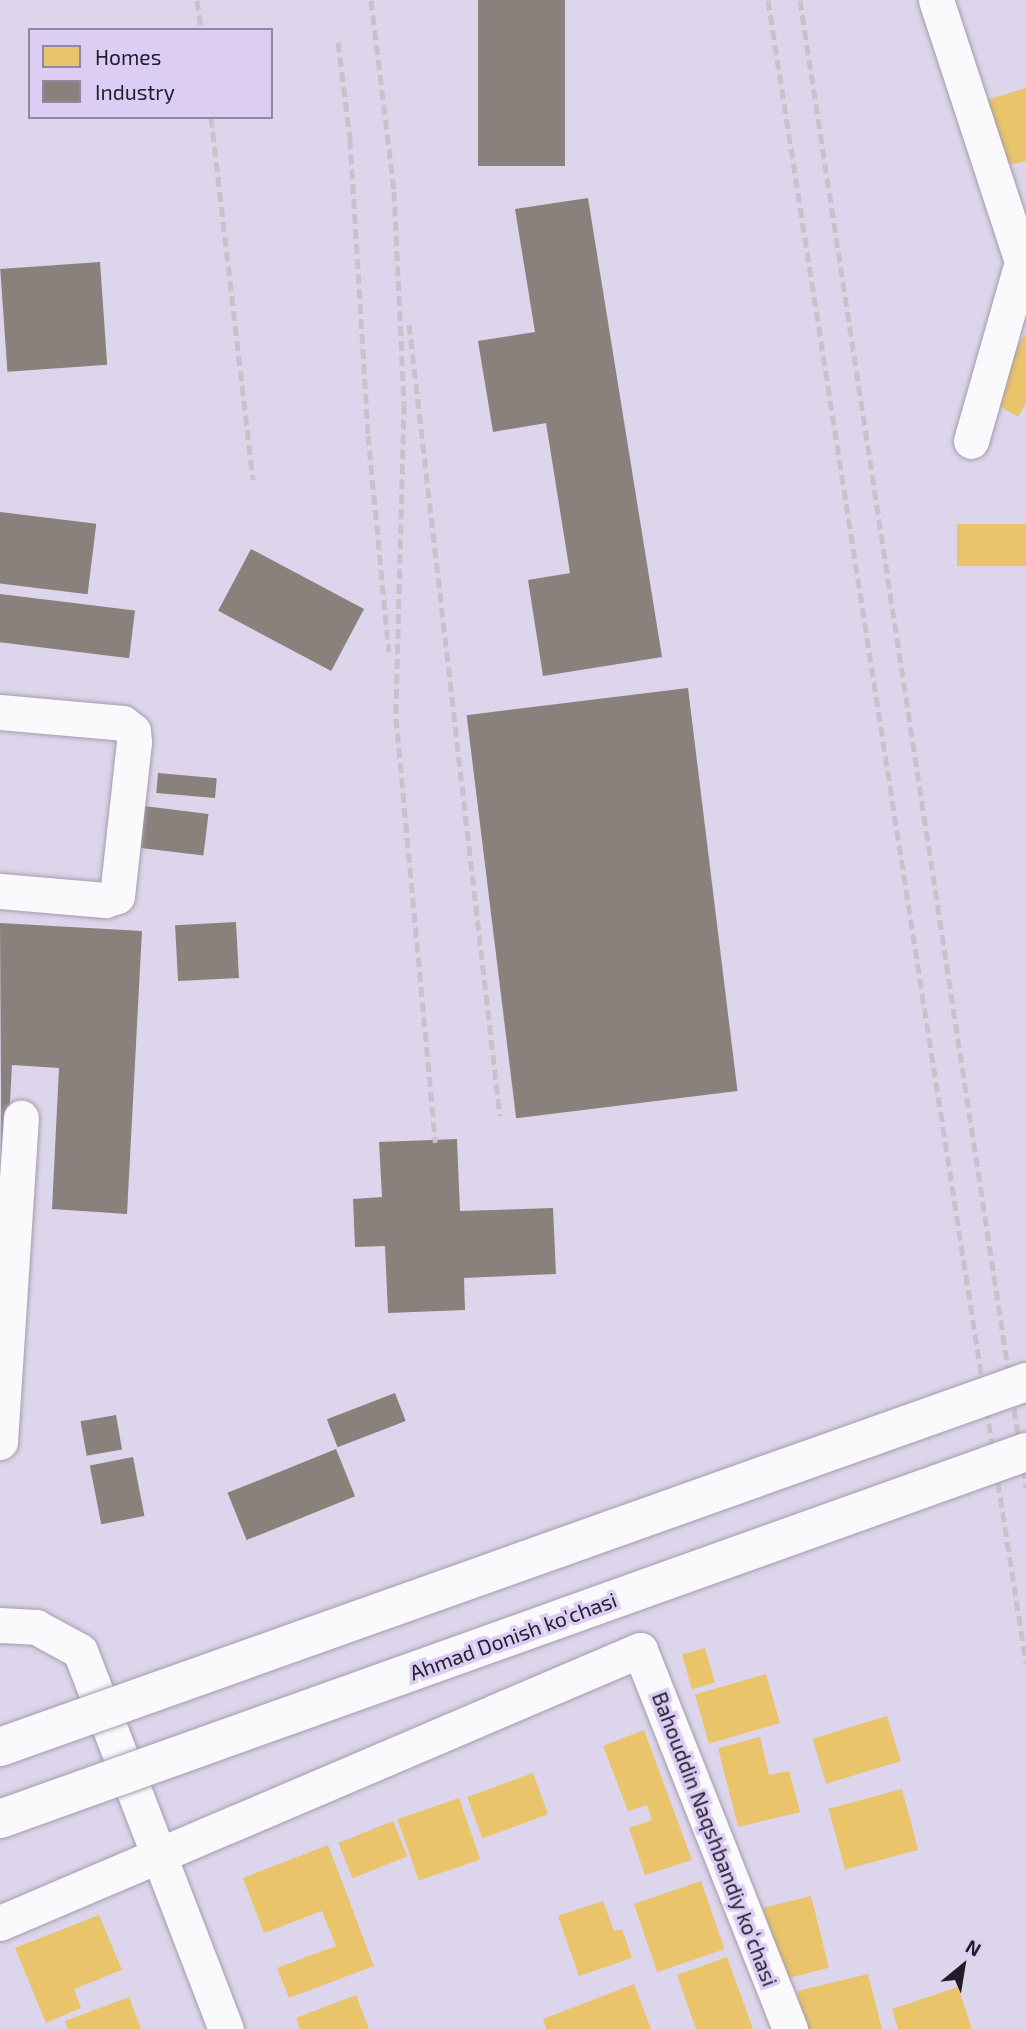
<!DOCTYPE html>
<meta charset="utf-8">
<style>
body{margin:0}
#map{position:relative;width:1026px;height:2029px;overflow:hidden;background:#ddd5eb;font-family:"Exo 2",sans-serif}
div>[style]{position:absolute}
[style*='--x']{left:calc(var(--x)*1px);top:calc(var(--y)*1px);width:calc(var(--w)*1px);rotate:calc(var(--a)*1deg)}
.homes>*{inset:0;background:#e9c46a;transform-origin:0 0}
.industry>*{inset:0;background:#8a817c;transform-origin:0 0}
.roads{filter:drop-shadow(0 0 2px #a39dad) drop-shadow(0 0 2px #a39dad)}
.minor>*{height:35px;margin:-17.5px;padding:0 17.5px;transform-origin:17.5px;border-radius:17.5px;background:#faf9fc}
.rail>*{height:5px;margin-top:-2.5px;transform-origin:0;background:repeating-linear-gradient(90deg,#c6c4ca 0 10px,transparent 0 15px)}
.bridges{filter:drop-shadow(0 0 2px #a39dad) drop-shadow(0 0 2px #a39dad)}
.major-bridge>*{height:38px;margin:-19px;padding:0 19px;transform-origin:19px;border-radius:19px;background:#faf9fc}
span{translate:-50% -50%;white-space:nowrap;text-align:center;line-height:1.15;-webkit-text-stroke:7px #dbcdf3;paint-order:stroke}
.street-label{font-size:21px;color:#221d2b}
.legend{position:absolute;left:28px;top:28px;width:245px;height:91px;box-sizing:border-box;background:#dbcdf3;border:2px solid #9187a3;margin:0;padding:9px 12px;list-style:none;font-size:21px;color:#221d2b}
.legend li{display:flex;align-items:center;gap:14px;height:35px}
.legend b{width:35px;border:2px solid #9187a3}
.north{position:absolute;left:928px;top:1931px;width:70px;height:70px;-webkit-text-stroke:5px #dbcdf3;paint-order:stroke;rotate:30deg;font-size:19px;font-weight:700;line-height:28px;text-align:center;color:#221d2b}
.north::after{content:'';display:block;margin:auto;width:24px;height:32px;background:#221d2b;clip-path:polygon(50% 0,100% 100%,50% 72%,0 100%)}
</style>
<div id="map">
<div class="homes">
<div style="clip-path:polygon(1026px 88px,1026px 161px,1006px 166px,987px 100px)"></div>
<div style="clip-path:polygon(1026px 333px,1026px 403px,1018px 417px,987px 398px)"></div>
<div style="left:1026px;top:524px;width:42px;height:69px;rotate:90deg"></div>
<div style="left:705px;top:1648px;width:36px;height:24px;rotate:74deg"></div>
<div style="left:766px;top:1674px;width:51px;height:74px;rotate:74deg"></div>
<div style="left:887px;top:1716px;width:47px;height:78px;rotate:73deg"></div>
<div style="clip-path:polygon(644px 1730px,692px 1860px,645px 1875px,629px 1828px,652px 1820px,647px 1805px,628px 1811px,603px 1746px)"></div>
<div style="clip-path:polygon(760px 1737px,769px 1775px,789px 1771px,800px 1812px,738px 1827px,718px 1748px)"></div>
<div style="left:533px;top:1773px;width:44px;height:70px;rotate:70deg"></div>
<div style="left:902px;top:1789px;width:63px;height:76px;rotate:75deg"></div>
<div style="left:459px;top:1798px;width:65px;height:65px;rotate:71deg"></div>
<div style="left:393px;top:1821px;width:38px;height:59px;rotate:68deg"></div>
<div style="clip-path:polygon(328px 1845px,374px 1966px,289px 1998px,277px 1968px,336px 1946px,322px 1911px,264px 1933px,243px 1878px)"></div>
<div style="left:701px;top:1881px;width:72px;height:71px;rotate:71deg"></div>
<div style="left:811px;top:1896px;width:74px;height:49px;rotate:76deg"></div>
<div style="clip-path:polygon(603px 1901px,614px 1931px,622px 1929px,632px 1958px,579px 1976px,558px 1916px)"></div>
<div style="clip-path:polygon(99px 1915px,122px 1970px,74px 1989px,81px 2008px,46px 2023px,15px 1948px)"></div>
<div style="clip-path:polygon(727px 1957px,753px 2029px,696px 2029px,677px 1975px)"></div>
<div style="clip-path:polygon(868px 1974px,882px 2029px,806px 2029px,797px 1991px)"></div>
<div style="clip-path:polygon(634px 1984px,651px 2029px,546px 2029px,543px 2019px)"></div>
<div style="clip-path:polygon(958px 1987px,972px 2029px,898px 2029px,892px 2009px)"></div>
<div style="clip-path:polygon(356px 1995px,369px 2029px,300px 2029px,296px 2018px)"></div>
<div style="clip-path:polygon(129px 1997px,141px 2029px,68px 2029px,65px 2021px)"></div>
</div>
<div class="industry">
<div style="left:478px;top:0;width:87px;height:166px"></div>
<div style="clip-path:polygon(588px 198px,662px 657px,543px 676px,528px 580px,570px 573px,546px 423px,493px 432px,478px 341px,535px 332px,515px 209px)"></div>
<div style="left:100px;top:262px;width:103px;height:100px;rotate:86deg"></div>
<div style="left:0;top:512px;width:97px;height:71px;rotate:7deg"></div>
<div style="left:251px;top:549px;width:128px;height:70px;rotate:28deg"></div>
<div style="left:0;top:594px;width:136px;height:48px;rotate:7deg"></div>
<div style="left:688px;top:688px;width:406px;height:223px;rotate:83deg"></div>
<div style="left:158px;top:773px;width:59px;height:20px;rotate:5deg"></div>
<div style="left:144px;top:806px;width:65px;height:42px;rotate:7deg"></div>
<div style="left:236px;top:922px;width:56px;height:61px;rotate:87deg"></div>
<div style="clip-path:polygon(0 923px,142px 931px,127px 1214px,52px 1209px,59px 1068px,12px 1065px,2px 1251px)"></div>
<div style="clip-path:polygon(457px 1139px,460px 1211px,553px 1208px,556px 1274px,464px 1278px,465px 1310px,388px 1313px,385px 1246px,355px 1247px,353px 1199px,382px 1197px,379px 1142px)"></div>
<div style="left:395px;top:1393px;width:30px;height:73px;rotate:69deg"></div>
<div style="left:116px;top:1415px;width:35px;height:36px;rotate:80deg"></div>
<div style="left:336px;top:1449px;width:51px;height:117px;rotate:68deg"></div>
<div style="left:133px;top:1457px;width:60px;height:44px;rotate:79deg"></div>
</div>
<div class="roads">
<div class="minor">
<div style="--x:936;--y:0;--w:276;--a:71.8"></div>
<div style="--x:1022;--y:262;--w:186;--a:105.9"></div>
<div style="--x:0;--y:712;--w:123;--a:5.1"></div>
<div style="--x:123;--y:723;--w:13;--a:39"></div>
<div style="--x:133;--y:731;--w:11;--a:85"></div>
<div style="--x:134;--y:742;--w:155;--a:96.3"></div>
<div style="--x:117;--y:896;--w:13;--a:162"></div>
<div style="--x:105;--y:900;--w:105;--a:-175.1"></div>
<div style="--x:0;--y:1442;--w:325;--a:-86.3"></div>
<div style="--x:0;--y:1625;--w:36;--a:3"></div>
<div style="--x:36;--y:1627;--w:50;--a:28.6"></div>
<div style="--x:80;--y:1651;--w:405;--a:68.9"></div>
<div style="--x:0;--y:1923;--w:696;--a:-23.1"></div>
<div style="--x:640;--y:1650;--w:408;--a:68.4"></div>
</div>
</div>
<div class="rail">
<div style="--x:197;--y:0;--w:30;--a:82"></div>
<div style="--x:371;--y:0;--w:192;--a:83.1"></div>
<div style="--x:394;--y:191;--w:213;--a:87.3"></div>
<div style="--x:404;--y:404;--w:314;--a:91.5"></div>
<div style="--x:396;--y:718;--w:426;--a:84.7"></div>
<div style="--x:768;--y:0;--w:1683;--a:81.18"></div>
<div style="--x:800;--y:0;--w:1505;--a:81.36"></div>
<div style="--x:338;--y:42;--w:98;--a:82.9"></div>
<div style="--x:350;--y:139;--w:297;--a:86.5"></div>
<div style="--x:368;--y:435;--w:218;--a:84.5"></div>
<div style="--x:211;--y:117;--w:365;--a:83.4"></div>
<div style="--x:409;--y:324;--w:797;--a:83.45"></div>
</div>
<div class="bridges">
<div class="major-bridge">
<div style="--x:0;--y:1747;--w:1089;--a:-19.58"></div>
<div style="--x:0;--y:1819;--w:1090;--a:-19.68"></div>
</div>
</div>
<div class="street-label">
<span style="left:513px;top:1636px;rotate:-20deg">Ahmad Donish ko'chasi</span>
<span style="left:715px;top:1839px;rotate:69deg">Bahouddin Naqshbandiy koʻchasi</span>
</div>
<ul class="legend">
<li><b style="height:19px;background:#e9c46a"></b>Homes</li>
<li><b style="height:19px;background:#8a817c"></b>Industry</li>
</ul>
<div class="north">N</div>
</div>
